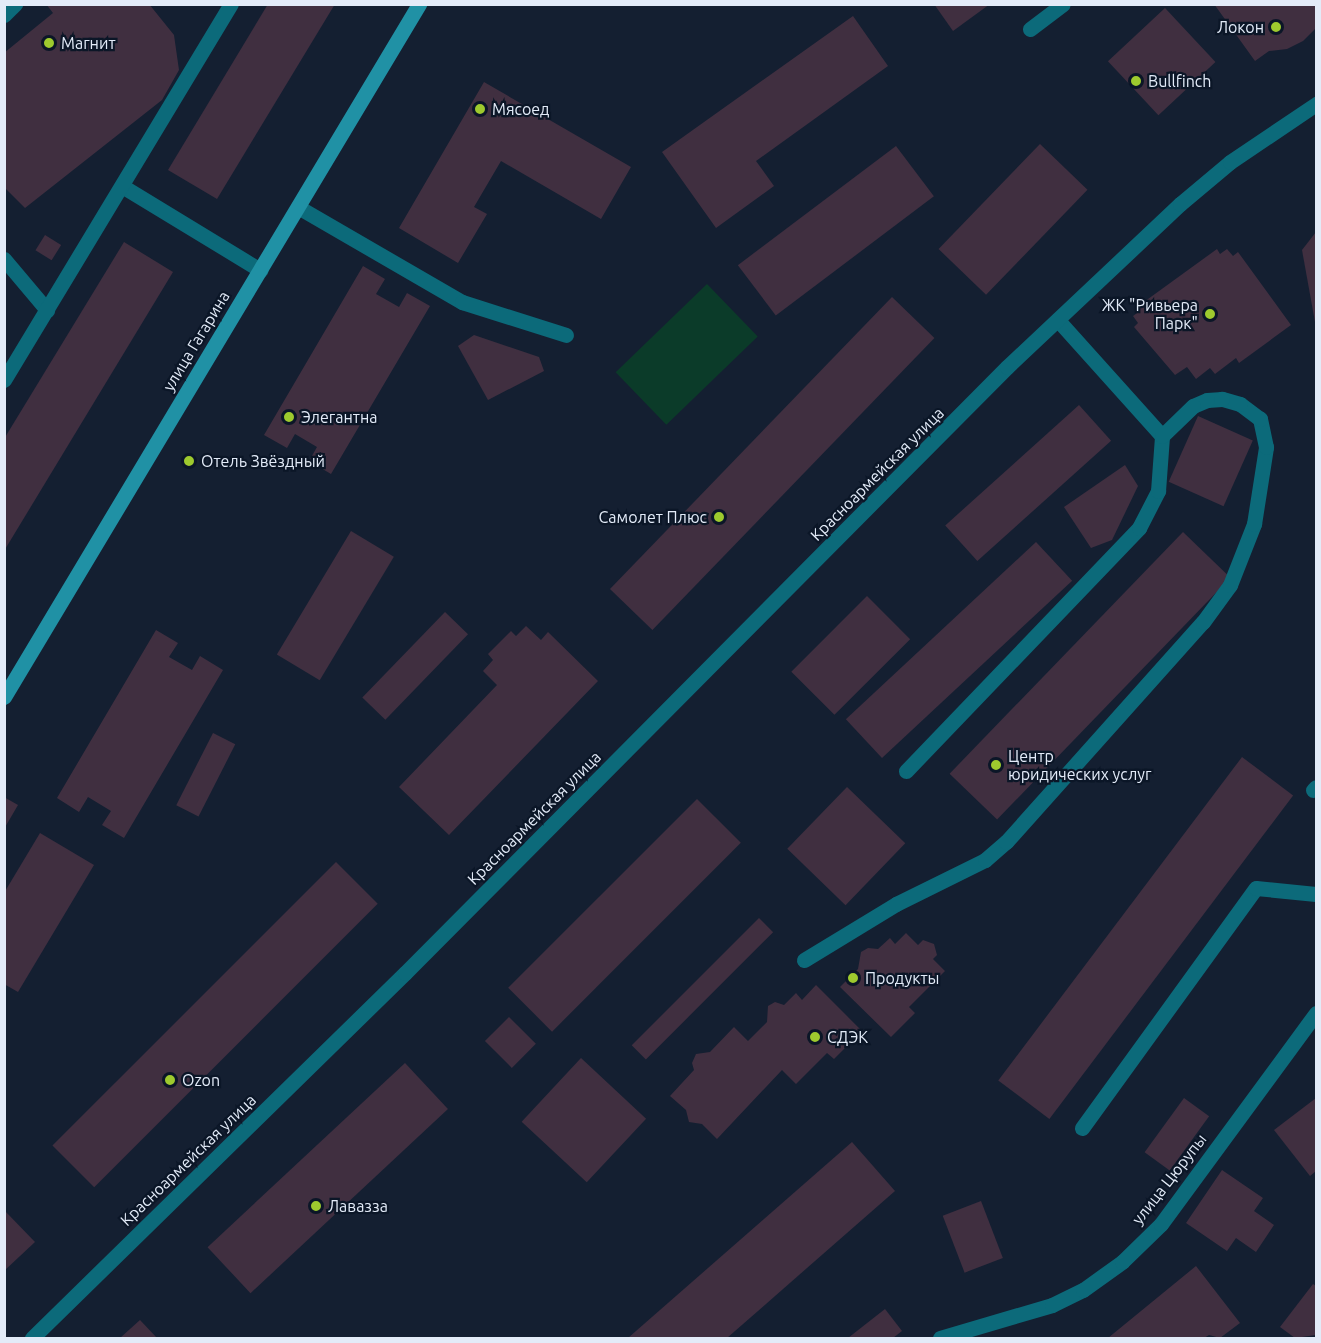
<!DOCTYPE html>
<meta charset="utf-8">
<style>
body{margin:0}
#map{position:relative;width:1321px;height:1343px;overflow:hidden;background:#141f31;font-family:Ubuntu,sans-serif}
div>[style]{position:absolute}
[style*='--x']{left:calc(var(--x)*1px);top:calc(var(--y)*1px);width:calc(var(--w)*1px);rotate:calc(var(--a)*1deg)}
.green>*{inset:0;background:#0b3b29;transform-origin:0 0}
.building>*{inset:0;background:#402f40;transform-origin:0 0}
.service>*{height:15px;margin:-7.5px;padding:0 7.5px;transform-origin:7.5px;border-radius:7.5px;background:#0c6a7a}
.minor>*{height:15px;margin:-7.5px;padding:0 7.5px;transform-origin:7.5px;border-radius:7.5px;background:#0c6a7a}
.tertiary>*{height:15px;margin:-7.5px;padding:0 7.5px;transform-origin:7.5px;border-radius:7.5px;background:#0c6a7a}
.secondary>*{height:15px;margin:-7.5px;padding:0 7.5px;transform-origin:7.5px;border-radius:7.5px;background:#2091a5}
.dots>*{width:16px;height:16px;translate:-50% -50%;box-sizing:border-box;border:3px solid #0b1627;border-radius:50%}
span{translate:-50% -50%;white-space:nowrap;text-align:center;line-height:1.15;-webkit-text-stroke:4.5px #0b1627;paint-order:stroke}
.poi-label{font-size:16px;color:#e3ebf8}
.right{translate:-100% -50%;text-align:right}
.left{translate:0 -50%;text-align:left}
.street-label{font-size:16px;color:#e3ebf8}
.frame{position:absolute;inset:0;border:6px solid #e3ebf8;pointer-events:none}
</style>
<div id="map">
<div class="green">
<div style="left:707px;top:284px;width:73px;height:127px;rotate:46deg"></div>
</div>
<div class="building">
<div style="clip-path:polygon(46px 4px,149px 4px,174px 35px,179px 70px,162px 100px,25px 208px,4px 187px,4px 53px,53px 13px)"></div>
<div style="clip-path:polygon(268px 4px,335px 4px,217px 199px,168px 170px)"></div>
<div style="clip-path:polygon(934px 4px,990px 4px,953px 31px)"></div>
<div style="clip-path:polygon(1214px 4px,1316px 4px,1316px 28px,1303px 41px,1287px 49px,1269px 51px,1255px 61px)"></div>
<div style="left:1165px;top:8px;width:74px;height:78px;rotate:47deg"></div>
<div style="clip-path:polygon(853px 16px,888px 66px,756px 161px,774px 186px,716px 228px,662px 152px)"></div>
<div style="clip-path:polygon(484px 82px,631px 167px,601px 219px,501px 161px,474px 207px,487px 214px,458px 263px,399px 228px)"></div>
<div style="left:1040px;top:144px;width:66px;height:146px;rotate:44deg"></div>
<div style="left:896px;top:146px;width:63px;height:198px;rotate:53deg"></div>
<div style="clip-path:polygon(1316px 232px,1316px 322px,1315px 322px,1302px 250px)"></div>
<div style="left:45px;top:235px;width:19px;height:18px;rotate:32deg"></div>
<div style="clip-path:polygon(124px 242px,173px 272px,4px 551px,4px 439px)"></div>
<div style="clip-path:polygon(1217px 249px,1220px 254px,1227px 249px,1233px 256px,1238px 252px,1291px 325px,1239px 363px,1236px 358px,1215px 374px,1210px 368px,1196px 379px,1187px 367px,1175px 375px,1134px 327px,1138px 323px,1133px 316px,1140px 311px,1137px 307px)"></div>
<div style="clip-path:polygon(363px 266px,385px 279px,376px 294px,399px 307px,407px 293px,430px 306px,331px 474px,309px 461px,317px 447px,295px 434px,287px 448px,264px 435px)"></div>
<div style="left:892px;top:297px;width:59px;height:406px;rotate:44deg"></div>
<div style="clip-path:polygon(474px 335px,539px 357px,544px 371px,488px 400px,458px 346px)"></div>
<div style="left:1079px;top:405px;width:48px;height:180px;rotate:48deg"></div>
<div style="left:1198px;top:416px;width:60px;height:72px;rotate:24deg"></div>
<div style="clip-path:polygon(1125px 465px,1138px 486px,1112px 540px,1091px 548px,1064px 507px)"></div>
<div style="left:351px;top:531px;width:50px;height:144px;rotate:31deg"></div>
<div style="left:1183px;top:532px;width:66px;height:336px;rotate:44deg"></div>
<div style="left:1036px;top:542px;width:53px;height:260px;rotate:47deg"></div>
<div style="left:867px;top:596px;width:61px;height:107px;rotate:45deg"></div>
<div style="left:445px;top:612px;width:32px;height:119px;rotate:44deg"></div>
<div style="clip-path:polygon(526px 626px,541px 640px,548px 632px,598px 681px,449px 835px,399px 787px,497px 685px,483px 671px,493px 660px,488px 654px,511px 631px,516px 636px)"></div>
<div style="clip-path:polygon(156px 630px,178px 643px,169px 657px,192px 670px,200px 656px,223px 670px,124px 838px,102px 825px,111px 811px,88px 797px,79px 812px,57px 798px)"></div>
<div style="left:213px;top:733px;width:25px;height:81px;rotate:27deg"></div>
<div style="left:1242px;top:757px;width:64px;height:405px;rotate:37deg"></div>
<div style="left:847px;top:787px;width:81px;height:86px;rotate:44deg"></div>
<div style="clip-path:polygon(4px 797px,18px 805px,4px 829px)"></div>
<div style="left:697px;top:799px;width:62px;height:267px;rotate:45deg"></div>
<div style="clip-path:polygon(40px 833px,94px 865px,18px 992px,4px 984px,4px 893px)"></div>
<div style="left:336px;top:862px;width:59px;height:401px;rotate:45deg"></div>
<div style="left:759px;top:918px;width:20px;height:180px;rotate:45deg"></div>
<div style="clip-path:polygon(906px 933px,918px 945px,923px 940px,934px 944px,937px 955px,933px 959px,945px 971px,909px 1007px,915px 1013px,891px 1037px,840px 987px,858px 969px,861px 952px,868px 948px,878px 949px,890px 938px,895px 944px)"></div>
<div style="clip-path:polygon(816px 985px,862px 1031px,834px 1059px,827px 1053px,796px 1084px,782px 1070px,717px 1139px,702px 1124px,689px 1122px,686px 1110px,670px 1096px,694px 1070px,692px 1063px,696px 1054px,710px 1052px,734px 1027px,748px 1041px,767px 1022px,768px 1006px,775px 1002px,784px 1005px,796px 993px,802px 1000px)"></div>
<div style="left:509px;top:1017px;width:38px;height:34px;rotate:45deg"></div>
<div style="left:581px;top:1058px;width:89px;height:87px;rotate:43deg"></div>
<div style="left:405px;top:1063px;width:63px;height:270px;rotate:47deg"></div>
<div style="left:1184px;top:1098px;width:31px;height:67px;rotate:36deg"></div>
<div style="clip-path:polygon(1316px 1098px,1316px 1171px,1310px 1176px,1274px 1130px)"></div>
<div style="clip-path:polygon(852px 1142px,895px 1191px,727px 1338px,628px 1338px)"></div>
<div style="clip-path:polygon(1222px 1170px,1263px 1198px,1254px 1211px,1274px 1225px,1256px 1252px,1236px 1238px,1227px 1251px,1186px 1223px)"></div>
<div style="left:981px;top:1201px;width:61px;height:41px;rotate:69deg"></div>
<div style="clip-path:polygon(4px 1210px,35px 1242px,4px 1271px)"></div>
<div style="clip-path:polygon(1196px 1266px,1240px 1323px,1220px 1338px,1209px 1335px,1204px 1338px,1108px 1338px)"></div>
<div style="clip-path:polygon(1313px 1284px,1316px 1286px,1316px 1335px,1295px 1338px,1280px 1327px)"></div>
<div style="clip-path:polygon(885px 1309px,902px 1331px,893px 1338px,848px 1338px)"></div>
<div style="clip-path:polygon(140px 1320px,157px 1338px,120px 1338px)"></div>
</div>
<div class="service">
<div style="--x:1030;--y:29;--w:41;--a:-37.1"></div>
<div style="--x:122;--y:186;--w:162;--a:31.3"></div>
<div style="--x:298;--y:207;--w:190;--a:30.1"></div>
<div style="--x:462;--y:302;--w:109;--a:17.6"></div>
<div style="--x:4;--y:259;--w:67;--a:49.9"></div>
<div style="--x:4;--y:380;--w:439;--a:-58.9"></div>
<div style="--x:1313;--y:790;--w:4;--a:-45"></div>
<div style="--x:804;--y:960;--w:108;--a:-31.3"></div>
<div style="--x:1082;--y:1128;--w:296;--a:-54.1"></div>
<div style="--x:1256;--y:888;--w:60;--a:5.7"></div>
</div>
<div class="minor">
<div style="--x:4;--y:15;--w:16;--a:-45"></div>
<div style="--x:906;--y:771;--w:337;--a:-46.2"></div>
<div style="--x:1139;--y:528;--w:42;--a:-62.8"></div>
<div style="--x:1158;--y:491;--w:55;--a:-85.8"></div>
<div style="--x:1162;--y:436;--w:156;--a:-131.9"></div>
<div style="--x:896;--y:904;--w:99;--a:-26.3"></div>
<div style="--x:985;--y:860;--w:28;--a:-41"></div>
<div style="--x:1006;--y:842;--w:295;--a:-48.2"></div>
<div style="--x:1203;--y:622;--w:46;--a:-53.9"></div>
<div style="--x:1230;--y:585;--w:66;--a:-68.5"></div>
<div style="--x:1254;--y:524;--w:78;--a:-81.1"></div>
<div style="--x:1266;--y:447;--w:29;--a:-102"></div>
<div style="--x:1260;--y:419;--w:25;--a:-143"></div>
<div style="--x:1240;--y:404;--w:19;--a:-164"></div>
<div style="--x:1222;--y:399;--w:15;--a:176"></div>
<div style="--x:1207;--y:400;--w:15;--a:157"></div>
<div style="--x:1193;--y:406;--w:43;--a:135.9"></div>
<div style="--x:940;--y:1338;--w:117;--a:-16.4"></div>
<div style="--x:1052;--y:1305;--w:34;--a:-26"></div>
<div style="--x:1083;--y:1290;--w:48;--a:-35.7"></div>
<div style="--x:1122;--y:1262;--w:54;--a:-44.3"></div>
<div style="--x:1161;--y:1224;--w:262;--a:-53.7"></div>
</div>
<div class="tertiary">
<div style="--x:32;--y:1338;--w:522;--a:-44.38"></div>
<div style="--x:405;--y:973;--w:854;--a:-45.19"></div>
<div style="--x:1007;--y:367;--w:238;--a:-43.3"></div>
<div style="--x:1180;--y:204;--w:65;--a:-40"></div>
<div style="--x:1230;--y:162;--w:104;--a:-34"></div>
</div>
<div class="secondary">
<div style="--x:4;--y:697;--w:808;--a:-59.08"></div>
</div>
<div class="dots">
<div style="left:1276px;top:27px;background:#9eca2e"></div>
<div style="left:49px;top:43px;background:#9eca2e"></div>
<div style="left:1136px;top:81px;background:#9eca2e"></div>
<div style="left:480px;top:109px;background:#9eca2e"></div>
<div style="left:1210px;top:314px;background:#9eca2e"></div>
<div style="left:289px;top:417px;background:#9eca2e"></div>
<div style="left:189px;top:461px;background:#9eca2e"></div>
<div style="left:719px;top:517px;background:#9eca2e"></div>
<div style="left:996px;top:765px;background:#9eca2e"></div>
<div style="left:853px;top:978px;background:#9eca2e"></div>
<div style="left:815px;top:1037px;background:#9eca2e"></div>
<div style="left:170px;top:1080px;background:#9eca2e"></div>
<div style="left:316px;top:1206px;background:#9eca2e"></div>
</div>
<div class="poi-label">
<span class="right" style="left:1264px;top:27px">Локон</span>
<span class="left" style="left:61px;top:43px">Магнит</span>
<span class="left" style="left:1148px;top:81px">Bullfinch</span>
<span class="left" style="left:492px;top:109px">Мясоед</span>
<span class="right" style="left:1198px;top:314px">ЖК "Ривьера<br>Парк"</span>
<span class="left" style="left:301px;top:417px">Элегантна</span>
<span class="left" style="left:201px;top:461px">Отель Звёздный</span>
<span class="right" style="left:707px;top:517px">Самолет Плюс</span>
<span class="left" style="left:1008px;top:765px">Центр<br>юридических услуг</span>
<span class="left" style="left:865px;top:978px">Продукты</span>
<span class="left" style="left:827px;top:1037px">СДЭК</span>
<span class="left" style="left:182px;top:1080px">Ozon</span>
<span class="left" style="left:328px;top:1206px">Лавазза</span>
</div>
<div class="street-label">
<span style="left:196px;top:341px;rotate:-59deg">улица Гагарина</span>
<span style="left:877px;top:474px;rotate:-45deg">Красноармейская улица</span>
<span style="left:534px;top:818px;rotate:-45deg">Красноармейская улица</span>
<span style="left:188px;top:1160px;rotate:-44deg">Красноармейская улица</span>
<span style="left:1169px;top:1179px;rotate:-52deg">улица Цюрупы</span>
</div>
<div class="frame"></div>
</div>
